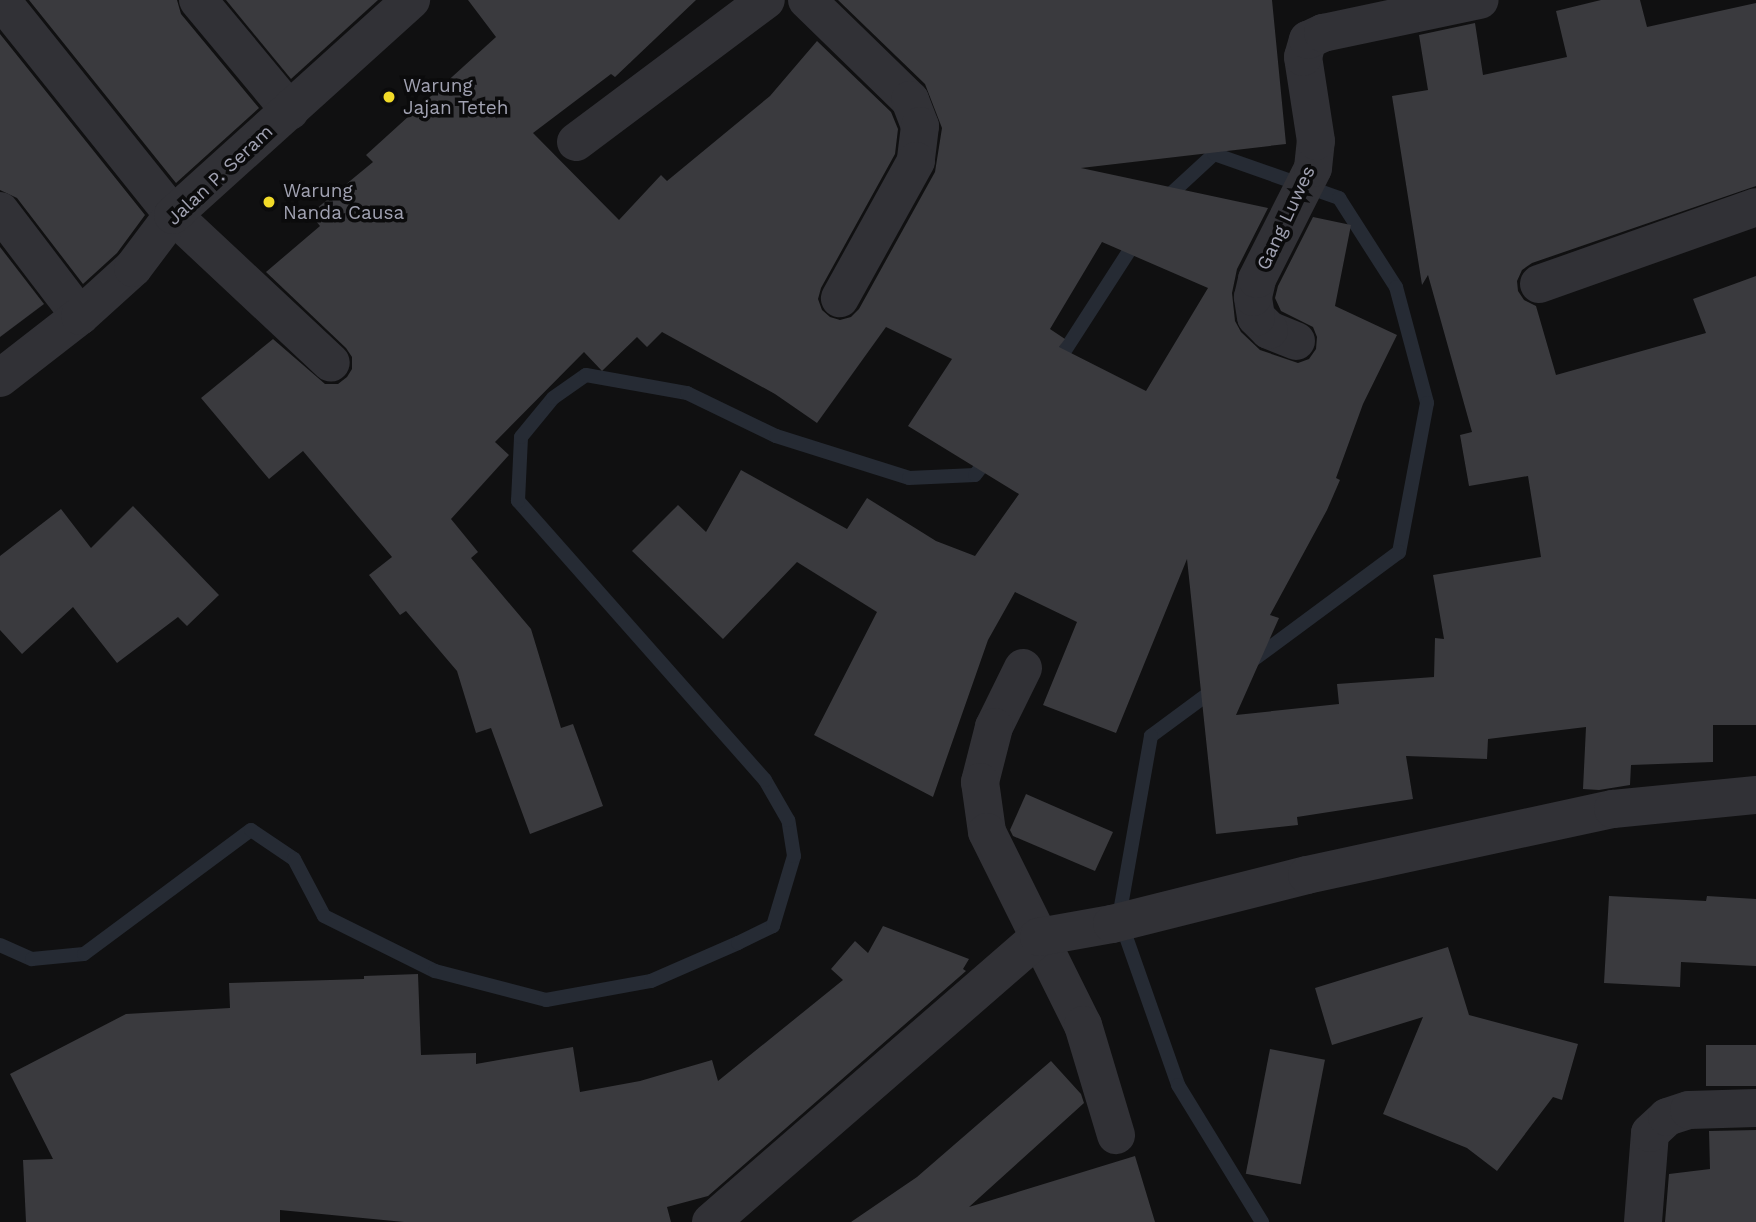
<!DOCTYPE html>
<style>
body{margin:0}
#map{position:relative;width:1756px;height:1222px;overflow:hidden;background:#101011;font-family:"Work Sans",sans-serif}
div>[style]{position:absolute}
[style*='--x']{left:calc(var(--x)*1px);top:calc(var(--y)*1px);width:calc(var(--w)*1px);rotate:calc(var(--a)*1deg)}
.stream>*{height:14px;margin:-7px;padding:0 7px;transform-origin:7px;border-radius:7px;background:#262b34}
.building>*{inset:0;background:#3a3a3e;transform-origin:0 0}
.minor>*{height:38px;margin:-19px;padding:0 19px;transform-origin:19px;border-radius:19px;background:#313136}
.dots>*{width:19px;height:19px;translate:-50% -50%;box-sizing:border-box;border:4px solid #0b0b0c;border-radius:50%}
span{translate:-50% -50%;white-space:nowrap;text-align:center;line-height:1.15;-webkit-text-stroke:7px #0b0b0c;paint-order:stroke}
.poi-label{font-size:19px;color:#a1a2b2}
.left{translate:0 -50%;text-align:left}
.street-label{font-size:19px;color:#a1a2b2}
</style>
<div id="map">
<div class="stream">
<div style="--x:1162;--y:202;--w:71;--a:-42.7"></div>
<div style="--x:1214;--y:154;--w:133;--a:19.4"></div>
<div style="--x:1339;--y:198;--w:106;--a:57.4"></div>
<div style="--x:1396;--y:287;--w:120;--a:75"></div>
<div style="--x:1427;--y:403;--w:152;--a:100.6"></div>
<div style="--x:1399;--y:552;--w:187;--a:143.5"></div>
<div style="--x:1055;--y:366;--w:151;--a:-57.2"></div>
<div style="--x:1216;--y:688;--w:81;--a:143.6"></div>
<div style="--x:1151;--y:736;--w:184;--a:100"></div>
<div style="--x:1119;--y:917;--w:178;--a:70.6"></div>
<div style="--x:1178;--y:1085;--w:161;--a:58.5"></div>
<div style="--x:0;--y:945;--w:35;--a:24"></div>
<div style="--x:32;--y:959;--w:52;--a:-5.5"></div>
<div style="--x:84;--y:954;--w:208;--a:-36.6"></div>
<div style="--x:251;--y:830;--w:52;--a:34"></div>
<div style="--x:294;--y:859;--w:64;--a:62.2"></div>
<div style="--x:324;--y:916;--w:124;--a:26.4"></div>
<div style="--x:435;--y:971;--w:115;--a:14.6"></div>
<div style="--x:546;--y:1000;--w:107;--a:-10.3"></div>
<div style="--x:651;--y:981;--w:95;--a:-23.6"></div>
<div style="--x:738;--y:943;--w:39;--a:-26"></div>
<div style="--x:773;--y:926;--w:73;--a:-73.3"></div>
<div style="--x:794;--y:856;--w:36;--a:-99"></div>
<div style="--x:788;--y:820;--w:46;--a:-119.9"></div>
<div style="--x:765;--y:780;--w:373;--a:-131.5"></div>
<div style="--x:518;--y:501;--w:64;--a:-87.3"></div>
<div style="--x:521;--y:437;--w:50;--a:-50.6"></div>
<div style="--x:553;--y:398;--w:40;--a:-34.9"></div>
<div style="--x:586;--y:375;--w:103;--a:10.1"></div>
<div style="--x:687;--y:393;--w:99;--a:25.8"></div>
<div style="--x:776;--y:436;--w:139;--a:17.5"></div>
<div style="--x:909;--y:478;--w:66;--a:-2.6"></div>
<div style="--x:975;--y:475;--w:24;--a:-52"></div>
</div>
<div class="building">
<div style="clip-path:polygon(29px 0,177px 0,181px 14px,259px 108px,176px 183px)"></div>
<div style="clip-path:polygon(226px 0,378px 0,291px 79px)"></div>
<div style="clip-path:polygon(evenodd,468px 0,696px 0,615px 77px,611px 74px,533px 133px,619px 220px,661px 175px,667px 181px,770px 96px,817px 41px,891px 112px,898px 129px,895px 154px,821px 288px,818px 299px,822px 310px,830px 317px,840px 320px,851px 317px,859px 309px,935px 172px,942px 128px,925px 84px,838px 0,1272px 0,1286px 144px,1081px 168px,1268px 208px,1237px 269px,1232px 293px,1235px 321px,1241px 332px,1260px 350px,1298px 363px,1309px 359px,1316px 349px,1317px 337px,1313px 327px,1281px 311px,1275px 298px,1278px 286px,1313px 217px,1351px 225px,1335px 306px,1397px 335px,1363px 404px,1336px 478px,1340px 480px,1327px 510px,1270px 615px,1279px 618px,1236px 715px,1339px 704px,1337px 684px,1434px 677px,1435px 638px,1444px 639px,1433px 575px,1541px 557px,1528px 476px,1469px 486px,1460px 435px,1472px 432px,1428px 275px,1422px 285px,1392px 96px,1428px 90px,1419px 35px,1475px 23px,1483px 75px,1567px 57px,1556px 11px,1601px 0,1640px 0,1647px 27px,1756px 3px,1756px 186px,1532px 263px,1522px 270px,1517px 281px,1518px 291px,1524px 300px,1536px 306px,1556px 375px,1706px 333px,1693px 299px,1756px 276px,1756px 725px,1713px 725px,1713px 762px,1631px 765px,1630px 785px,1599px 790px,1583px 789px,1586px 727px,1488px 739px,1487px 759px,1406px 756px,1413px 799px,1297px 817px,1298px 825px,1216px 834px,1187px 559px,1116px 733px,1043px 705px,1077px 622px,1015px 592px,988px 640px,933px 797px,814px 735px,877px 612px,797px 562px,723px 639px,632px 551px,678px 505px,706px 532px,741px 470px,847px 529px,867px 498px,936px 541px,975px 556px,1019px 494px,908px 426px,952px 359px,886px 327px,817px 423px,775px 394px,662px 332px,647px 347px,637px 337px,602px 371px,584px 352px,495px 442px,509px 455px,451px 519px,478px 552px,471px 558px,531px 629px,561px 728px,573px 724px,603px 806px,530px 834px,491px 728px,476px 733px,457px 671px,406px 611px,400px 615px,369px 575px,392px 557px,303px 451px,269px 479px,201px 398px,273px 339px,325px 384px,338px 384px,347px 377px,352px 369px,352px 357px,346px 348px,266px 272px,320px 226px,310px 214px,373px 162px,366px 155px,496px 37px,468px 0,1102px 242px,1208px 288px,1146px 391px,1059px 347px,1065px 339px,1050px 329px,1102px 242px)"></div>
<div style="clip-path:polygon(0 34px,145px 215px,117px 253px,83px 284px,17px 198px,0 190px)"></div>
<div style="clip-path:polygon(0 247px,44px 304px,0 337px)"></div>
<div style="clip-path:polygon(133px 506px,219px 595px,187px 626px,178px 617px,117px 663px,73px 607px,22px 654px,0 630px,0 556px,61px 509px,91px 548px)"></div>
<div style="clip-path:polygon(1026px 794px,1113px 832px,1095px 871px,1013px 836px,1010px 830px)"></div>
<div style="clip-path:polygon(1609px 896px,1706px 901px,1707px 896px,1756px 899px,1756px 966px,1681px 962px,1680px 987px,1604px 983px)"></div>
<div style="clip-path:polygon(883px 926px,969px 959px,963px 969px,966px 971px,708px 1196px,667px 1207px,671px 1222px,404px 1222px,280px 1210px,280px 1222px,26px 1222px,23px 1160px,53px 1159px,10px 1074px,126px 1014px,230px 1008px,229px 983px,364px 979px,364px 976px,418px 974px,421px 1055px,476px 1053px,476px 1064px,573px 1047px,580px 1092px,640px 1081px,712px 1060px,718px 1081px,843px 980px,831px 969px,855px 941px,868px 953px)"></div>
<div style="clip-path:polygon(1448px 947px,1469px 1015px,1578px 1044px,1562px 1100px,1553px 1097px,1497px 1171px,1467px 1148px,1383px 1114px,1423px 1017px,1332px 1045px,1315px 988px)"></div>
<div style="left:1756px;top:1045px;width:41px;height:50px;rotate:90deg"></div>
<div style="left:1270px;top:1049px;width:56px;height:127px;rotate:11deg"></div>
<div style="clip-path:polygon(1051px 1061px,1081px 1094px,1084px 1103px,969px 1207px,1135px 1156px,1155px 1222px,851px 1222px,917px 1177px)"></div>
<div style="clip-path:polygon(1756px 1130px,1756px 1222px,1665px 1222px,1669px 1174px,1710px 1169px,1709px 1131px)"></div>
</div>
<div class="minor">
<div style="--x:1;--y:0;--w:275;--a:51.3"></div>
<div style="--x:173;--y:215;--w:216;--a:43.1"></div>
<div style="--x:198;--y:0;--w:144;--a:50.3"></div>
<div style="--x:807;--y:0;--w:144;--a:44.2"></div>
<div style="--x:910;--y:100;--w:28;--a:69"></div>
<div style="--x:920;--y:126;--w:35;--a:97"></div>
<div style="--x:916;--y:161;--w:157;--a:119"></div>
<div style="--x:576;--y:142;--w:237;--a:-36.8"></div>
<div style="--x:0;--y:211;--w:132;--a:52.7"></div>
<div style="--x:1539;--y:284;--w:230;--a:-19.5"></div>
<div style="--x:1296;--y:341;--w:29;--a:-158"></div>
<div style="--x:1269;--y:330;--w:18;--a:-135"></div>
<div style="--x:1256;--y:317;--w:20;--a:-99"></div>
<div style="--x:1253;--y:297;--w:18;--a:-77"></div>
<div style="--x:1257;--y:279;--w:124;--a:-63.2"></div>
<div style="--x:1313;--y:168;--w:27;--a:-84"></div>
<div style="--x:1316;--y:141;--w:85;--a:-98.8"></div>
<div style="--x:1303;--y:57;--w:18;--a:-74"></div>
<div style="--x:1308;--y:40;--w:17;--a:-25"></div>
<div style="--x:1323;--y:33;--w:160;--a:-11.9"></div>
<div style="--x:0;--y:378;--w:101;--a:-37.8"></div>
<div style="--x:80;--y:316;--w:72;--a:-42.2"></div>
<div style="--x:133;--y:268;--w:66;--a:-53"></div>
<div style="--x:173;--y:215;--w:321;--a:-42.1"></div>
<div style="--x:1023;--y:668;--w:66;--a:116.2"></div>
<div style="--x:994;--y:727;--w:57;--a:104.3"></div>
<div style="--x:980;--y:782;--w:50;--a:82"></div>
<div style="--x:987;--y:832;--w:216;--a:63.6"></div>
<div style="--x:1083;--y:1025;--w:115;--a:73.3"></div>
<div style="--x:711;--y:1222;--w:435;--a:-41"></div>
<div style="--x:1039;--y:937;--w:74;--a:-10.1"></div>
<div style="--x:1112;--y:924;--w:201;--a:-14.1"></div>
<div style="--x:1307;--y:875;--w:313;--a:-12.2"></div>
<div style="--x:1613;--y:809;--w:144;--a:-5.6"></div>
<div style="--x:1643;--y:1222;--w:89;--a:-85.5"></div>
<div style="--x:1650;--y:1133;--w:23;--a:-43"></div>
<div style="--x:1667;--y:1117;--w:23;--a:-18"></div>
<div style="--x:1689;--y:1110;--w:67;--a:-1.7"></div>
</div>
<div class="dots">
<div style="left:389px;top:97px;background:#f1da28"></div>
<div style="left:269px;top:202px;background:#f1da28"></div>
</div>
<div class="poi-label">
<span class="left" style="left:403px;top:97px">Warung<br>Jajan Teteh</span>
<span class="left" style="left:283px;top:202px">Warung<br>Nanda Causa</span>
</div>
<div class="street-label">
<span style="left:220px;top:175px;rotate:-43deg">Jalan P. Seram</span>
<span style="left:1286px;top:218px;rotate:-65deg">Gang Luwes</span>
</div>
</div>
